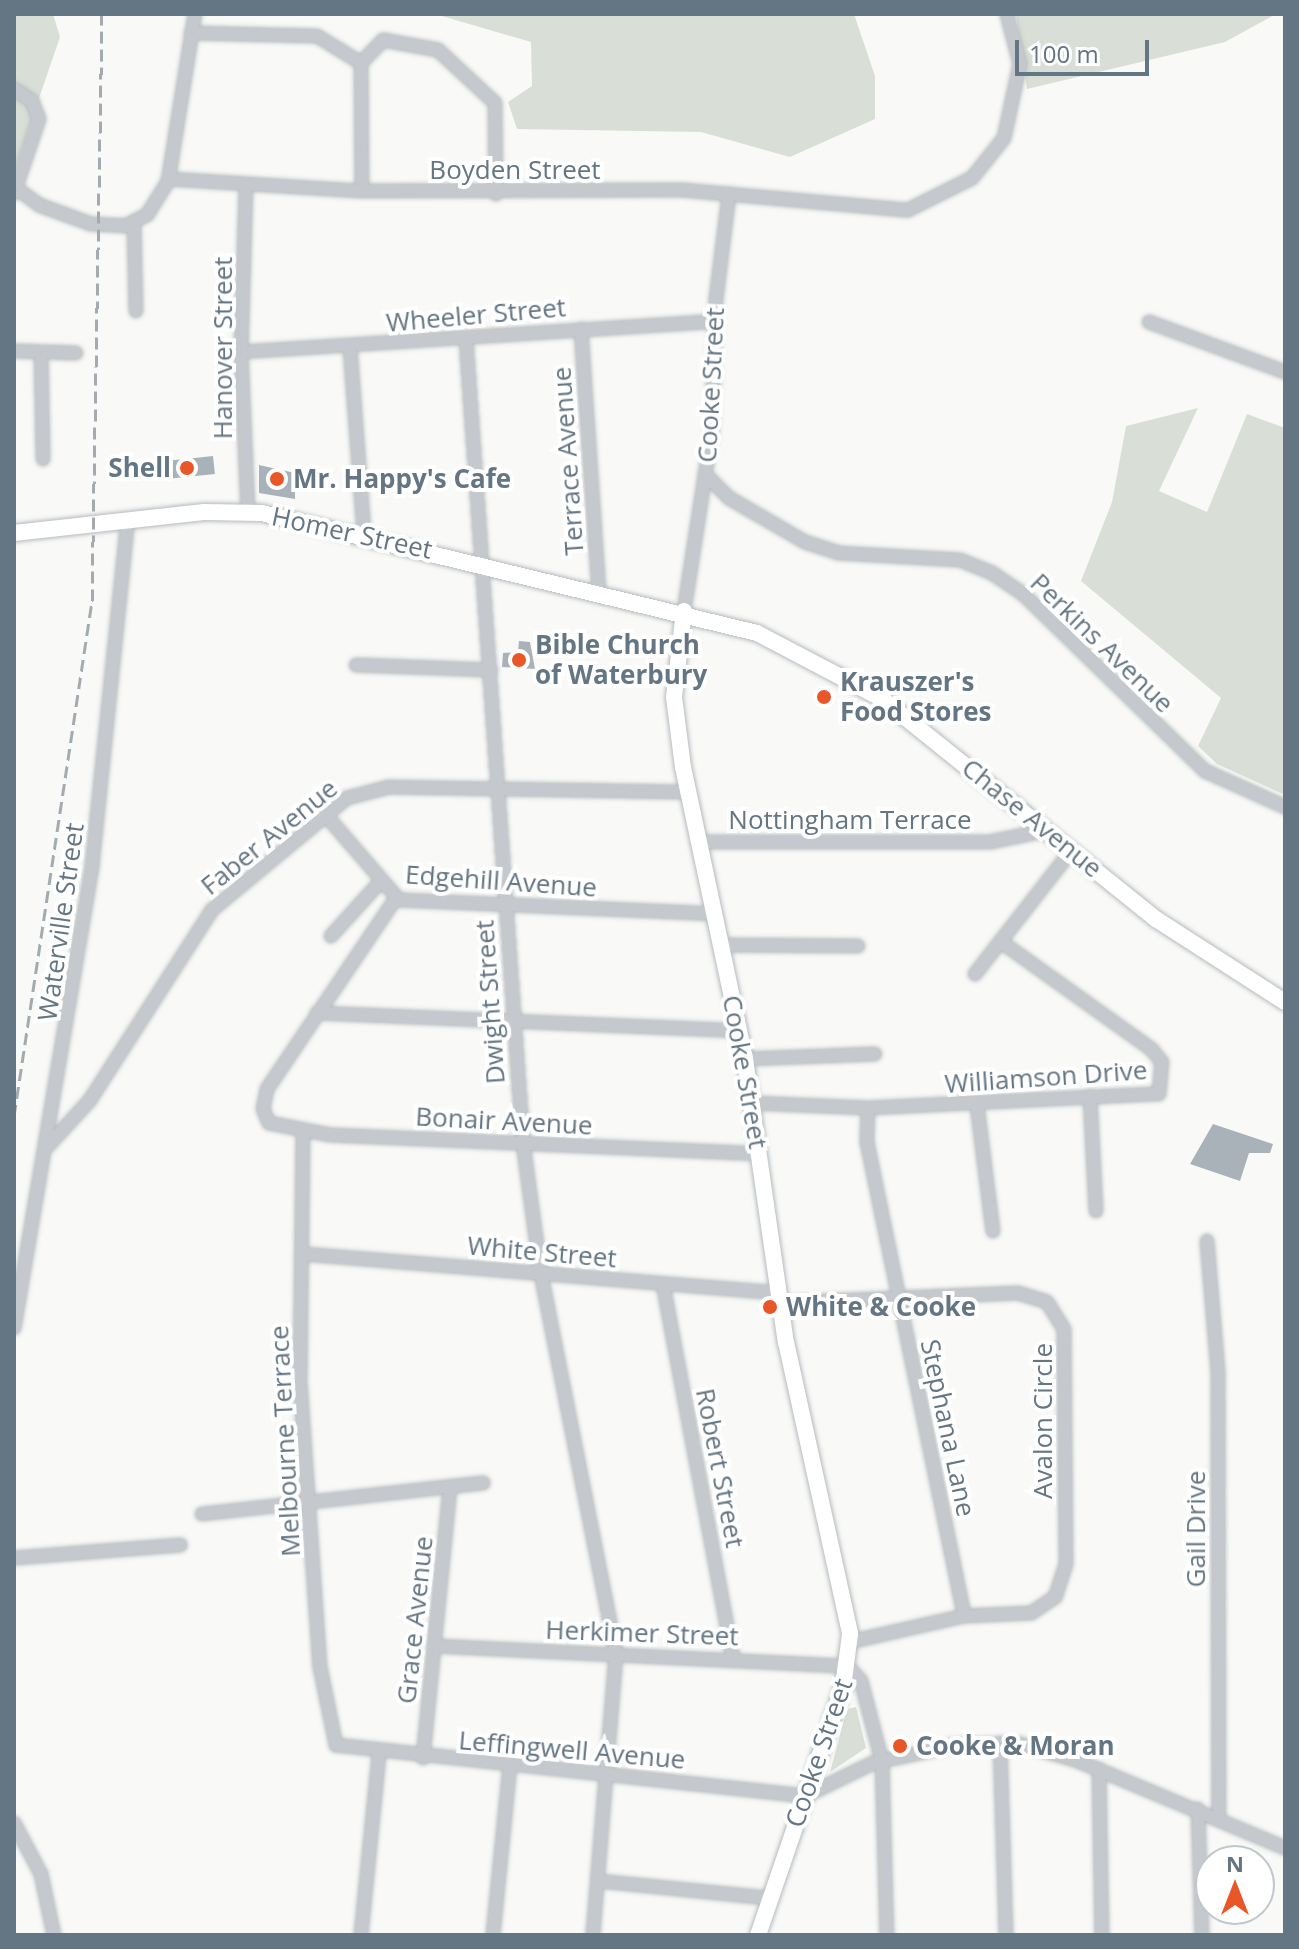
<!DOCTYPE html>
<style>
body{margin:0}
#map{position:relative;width:1299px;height:1949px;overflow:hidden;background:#f9faf7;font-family:"Open Sans",sans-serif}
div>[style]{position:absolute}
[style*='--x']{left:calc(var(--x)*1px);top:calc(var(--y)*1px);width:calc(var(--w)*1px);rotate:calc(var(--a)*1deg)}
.green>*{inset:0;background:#d9dfd6}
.building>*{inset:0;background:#a9b2b9;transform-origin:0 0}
.roads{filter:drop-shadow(0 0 2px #b6bbbf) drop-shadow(0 0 2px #b6bbbf)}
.minor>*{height:12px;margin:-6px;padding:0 6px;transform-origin:6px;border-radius:6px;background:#c5c9cd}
.major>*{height:16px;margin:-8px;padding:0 8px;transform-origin:8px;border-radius:8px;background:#fff}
.rail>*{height:3px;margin-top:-1.5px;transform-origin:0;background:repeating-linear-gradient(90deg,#a3abb1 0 12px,transparent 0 18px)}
.dots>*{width:22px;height:22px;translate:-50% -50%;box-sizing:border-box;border:4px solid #fff;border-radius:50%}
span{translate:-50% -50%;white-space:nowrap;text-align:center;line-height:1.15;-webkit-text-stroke:8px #fff;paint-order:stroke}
.street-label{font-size:26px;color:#647583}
.poi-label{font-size:26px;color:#647583;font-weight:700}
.right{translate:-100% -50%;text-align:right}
.left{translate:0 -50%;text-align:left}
.frame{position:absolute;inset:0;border:16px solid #647583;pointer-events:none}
.north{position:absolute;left:1195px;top:1845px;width:80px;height:80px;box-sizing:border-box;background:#fff;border:2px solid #c1c8cd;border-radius:50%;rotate:0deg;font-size:22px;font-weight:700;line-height:32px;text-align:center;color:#647583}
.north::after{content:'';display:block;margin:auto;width:28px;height:36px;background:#e95628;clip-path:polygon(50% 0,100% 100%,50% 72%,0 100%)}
.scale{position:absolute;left:1015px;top:40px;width:134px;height:36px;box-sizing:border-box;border:4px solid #647583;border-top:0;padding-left:10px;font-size:24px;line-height:28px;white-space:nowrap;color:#647583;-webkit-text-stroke:6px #fff;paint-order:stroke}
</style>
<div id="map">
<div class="green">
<div style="clip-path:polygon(14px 14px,53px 14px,60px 37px,14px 171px)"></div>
<div style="clip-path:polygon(435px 14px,854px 14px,875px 76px,875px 119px,790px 157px,701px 132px,517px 129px,508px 102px,532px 86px,531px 42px)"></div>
<div style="clip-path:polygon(1016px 14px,1276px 14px,1225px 42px,1027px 89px)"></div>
<div style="clip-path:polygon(1198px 408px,1159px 491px,1207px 512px,1247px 414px,1285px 428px,1285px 795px,1217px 764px,1198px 746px,1221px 698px,1081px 581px,1112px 502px,1126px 426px)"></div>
<div style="clip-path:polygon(856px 1707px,866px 1748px,830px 1772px,847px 1709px)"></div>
</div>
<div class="building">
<div style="left:213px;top:456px;width:18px;height:54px;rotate:84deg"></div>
<div style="clip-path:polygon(259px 465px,295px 473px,295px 499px,259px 493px)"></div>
<div style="clip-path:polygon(519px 641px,530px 642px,535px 669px,502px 667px,503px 653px,518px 652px)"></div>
<div style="clip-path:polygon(1213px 1124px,1273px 1144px,1270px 1153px,1249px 1153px,1240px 1181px,1190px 1164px)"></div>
</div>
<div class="roads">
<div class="minor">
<div style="--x:191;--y:33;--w:126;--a:1.4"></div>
<div style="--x:317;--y:36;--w:52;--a:31.5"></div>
<div style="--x:361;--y:63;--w:32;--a:-46"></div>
<div style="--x:383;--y:40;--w:56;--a:10.3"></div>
<div style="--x:438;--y:50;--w:78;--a:42.9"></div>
<div style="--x:495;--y:103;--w:91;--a:89.4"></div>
<div style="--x:361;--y:63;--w:128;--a:89.6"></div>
<div style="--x:14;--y:89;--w:22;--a:34"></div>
<div style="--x:32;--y:101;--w:19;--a:69"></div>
<div style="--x:39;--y:119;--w:78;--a:108.7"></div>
<div style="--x:169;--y:179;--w:193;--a:3.6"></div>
<div style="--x:362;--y:191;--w:320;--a:-0.2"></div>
<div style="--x:682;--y:190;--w:227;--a:5.1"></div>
<div style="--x:908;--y:210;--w:72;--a:-26.6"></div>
<div style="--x:972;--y:178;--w:51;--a:-51.3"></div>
<div style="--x:1004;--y:138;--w:76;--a:-77.8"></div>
<div style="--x:1020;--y:64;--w:52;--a:-104.6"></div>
<div style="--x:246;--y:185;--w:167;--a:91.7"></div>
<div style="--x:241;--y:352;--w:159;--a:87.5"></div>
<div style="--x:16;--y:188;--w:29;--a:36"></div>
<div style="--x:39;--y:205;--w:55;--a:20.1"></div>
<div style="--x:91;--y:224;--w:34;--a:3"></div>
<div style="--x:125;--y:226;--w:25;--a:-27"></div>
<div style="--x:147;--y:215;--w:39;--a:-58"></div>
<div style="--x:168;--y:182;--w:170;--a:-80.9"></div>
<div style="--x:134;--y:224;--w:87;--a:88.7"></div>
<div style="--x:1149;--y:322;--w:145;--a:20.2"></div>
<div style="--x:581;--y:329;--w:262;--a:86.1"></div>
<div style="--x:466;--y:339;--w:806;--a:85.94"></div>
<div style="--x:523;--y:1143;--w:132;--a:82.2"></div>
<div style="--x:541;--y:1274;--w:387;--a:78.8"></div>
<div style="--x:616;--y:1654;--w:282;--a:94.7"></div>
<div style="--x:350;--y:347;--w:188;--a:85.7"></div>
<div style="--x:14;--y:351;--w:62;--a:1.8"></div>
<div style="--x:41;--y:352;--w:107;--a:88.9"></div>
<div style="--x:241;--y:352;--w:475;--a:-3.7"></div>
<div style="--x:705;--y:474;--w:34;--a:45"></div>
<div style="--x:729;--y:498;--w:88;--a:30.1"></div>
<div style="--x:805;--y:542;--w:35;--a:18"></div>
<div style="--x:838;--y:553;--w:122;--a:3.3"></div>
<div style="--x:960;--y:560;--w:35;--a:22"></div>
<div style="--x:992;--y:573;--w:37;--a:34"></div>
<div style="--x:1023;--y:594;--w:254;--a:44.2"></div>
<div style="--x:1205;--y:771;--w:88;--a:24.2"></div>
<div style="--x:684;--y:611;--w:182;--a:-81.2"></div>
<div style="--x:712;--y:431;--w:132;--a:-88.3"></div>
<div style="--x:716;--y:299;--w:106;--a:-82.9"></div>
<div style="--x:356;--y:665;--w:135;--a:2.1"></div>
<div style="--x:324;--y:813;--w:115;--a:49.2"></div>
<div style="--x:399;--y:900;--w:315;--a:2.5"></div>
<div style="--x:697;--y:842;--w:293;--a:0"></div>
<div style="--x:990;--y:842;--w:59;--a:-11.7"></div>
<div style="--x:396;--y:898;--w:230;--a:124"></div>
<div style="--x:267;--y:1089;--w:20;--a:101"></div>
<div style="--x:263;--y:1109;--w:15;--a:67"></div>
<div style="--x:269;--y:1123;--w:63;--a:11"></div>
<div style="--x:331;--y:1135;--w:428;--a:2.5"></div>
<div style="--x:331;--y:936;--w:73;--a:-47.8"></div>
<div style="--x:721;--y:945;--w:137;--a:0.4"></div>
<div style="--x:975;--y:974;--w:157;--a:-52"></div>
<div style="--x:317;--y:1013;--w:423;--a:2.4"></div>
<div style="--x:745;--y:1059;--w:130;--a:-2.2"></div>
<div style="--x:1090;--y:1096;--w:115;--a:87"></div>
<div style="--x:752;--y:1103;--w:116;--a:2.5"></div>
<div style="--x:868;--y:1108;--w:291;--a:-2.8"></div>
<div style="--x:1159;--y:1094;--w:32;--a:-85"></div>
<div style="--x:1162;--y:1062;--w:17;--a:-130"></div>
<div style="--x:1151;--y:1049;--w:182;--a:-144.4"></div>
<div style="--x:977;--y:1105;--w:127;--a:82.8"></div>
<div style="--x:868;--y:1108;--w:34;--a:92"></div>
<div style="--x:867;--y:1142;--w:484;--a:78.4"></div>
<div style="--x:303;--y:1133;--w:249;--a:90.7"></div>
<div style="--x:300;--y:1382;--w:286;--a:86"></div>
<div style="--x:320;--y:1667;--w:80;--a:78.4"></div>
<div style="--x:336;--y:1745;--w:472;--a:6.2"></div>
<div style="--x:805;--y:1796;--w:76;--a:-25.9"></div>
<div style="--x:873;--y:1763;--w:86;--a:-12.1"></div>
<div style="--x:957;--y:1745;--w:63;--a:-0.9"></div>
<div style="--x:1020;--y:1744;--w:60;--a:16.3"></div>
<div style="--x:1078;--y:1761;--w:225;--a:22.8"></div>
<div style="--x:47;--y:1147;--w:64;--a:-47.5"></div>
<div style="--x:90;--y:1100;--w:226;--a:-57.3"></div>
<div style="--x:212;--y:910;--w:175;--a:-39.7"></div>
<div style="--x:347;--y:798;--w:43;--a:-14.7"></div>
<div style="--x:389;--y:787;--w:298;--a:1"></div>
<div style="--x:1207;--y:1241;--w:132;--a:85.2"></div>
<div style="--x:1218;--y:1373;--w:444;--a:89.9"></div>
<div style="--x:303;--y:1254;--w:477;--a:4.7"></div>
<div style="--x:663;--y:1284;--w:381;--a:79.4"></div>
<div style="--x:780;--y:1303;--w:238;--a:-2.4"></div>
<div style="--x:1018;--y:1293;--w:30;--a:17"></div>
<div style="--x:1047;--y:1302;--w:32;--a:58"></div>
<div style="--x:1064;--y:1329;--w:235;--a:89.5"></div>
<div style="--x:1066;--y:1564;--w:35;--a:108"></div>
<div style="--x:1055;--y:1597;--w:29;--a:146"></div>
<div style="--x:1031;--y:1613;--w:67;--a:177.4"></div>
<div style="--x:964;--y:1616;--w:117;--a:167.2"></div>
<div style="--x:14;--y:1328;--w:469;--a:-80.4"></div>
<div style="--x:92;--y:866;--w:348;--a:-84.1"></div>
<div style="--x:202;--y:1514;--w:283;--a:-6.3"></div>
<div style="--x:14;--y:1558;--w:167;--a:-4.5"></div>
<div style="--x:434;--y:1646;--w:414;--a:2.8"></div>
<div style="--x:848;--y:1666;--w:20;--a:49"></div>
<div style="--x:861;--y:1681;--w:83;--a:75.3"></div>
<div style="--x:882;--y:1761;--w:174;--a:88.4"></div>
<div style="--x:1000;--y:1743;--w:192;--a:88.2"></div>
<div style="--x:423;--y:1758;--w:272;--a:-84.3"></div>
<div style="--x:1099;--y:1769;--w:166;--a:89"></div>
<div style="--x:1198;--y:1809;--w:126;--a:88.2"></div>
<div style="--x:14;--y:1823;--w:58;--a:62.1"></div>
<div style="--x:41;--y:1874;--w:62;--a:78"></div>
<div style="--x:598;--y:1881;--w:172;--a:5.7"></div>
<div style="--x:361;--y:1935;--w:182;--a:-84.3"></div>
<div style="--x:493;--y:1935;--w:170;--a:-84.3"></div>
</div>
<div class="major">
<div style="--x:14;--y:533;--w:191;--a:-6.3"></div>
<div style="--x:204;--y:512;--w:58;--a:1"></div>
<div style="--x:262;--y:513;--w:509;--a:13.63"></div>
<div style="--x:757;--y:633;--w:140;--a:27.7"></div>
<div style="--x:881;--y:698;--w:353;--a:38.8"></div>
<div style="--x:1156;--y:919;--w:153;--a:32.8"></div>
<div style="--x:684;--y:611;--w:87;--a:96.6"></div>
<div style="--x:674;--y:697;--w:71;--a:82.7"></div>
<div style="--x:683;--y:767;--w:299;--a:78"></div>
<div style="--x:745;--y:1059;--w:286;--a:81.8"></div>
<div style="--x:786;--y:1342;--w:299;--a:77.6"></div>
<div style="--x:850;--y:1634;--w:53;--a:97.5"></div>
<div style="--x:843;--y:1687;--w:262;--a:108.9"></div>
</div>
</div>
<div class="rail">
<div style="--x:14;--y:1116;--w:521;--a:-81.39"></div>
<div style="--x:92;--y:601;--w:587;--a:-89.02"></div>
</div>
<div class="dots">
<div style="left:187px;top:468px;background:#e95628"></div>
<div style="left:277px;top:479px;background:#e95628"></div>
<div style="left:519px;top:660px;background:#e95628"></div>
<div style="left:824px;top:697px;background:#e95628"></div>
<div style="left:770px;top:1307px;background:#e95628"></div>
<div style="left:900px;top:1746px;background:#e95628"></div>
</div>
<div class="street-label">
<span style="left:515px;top:170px">Boyden Street</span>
<span style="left:476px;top:315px;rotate:-5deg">Wheeler Street</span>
<span style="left:223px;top:348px;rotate:-90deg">Hanover Street</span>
<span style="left:711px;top:385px;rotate:-87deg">Cooke Street</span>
<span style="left:568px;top:461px;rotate:-94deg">Terrace Avenue</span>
<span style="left:352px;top:533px;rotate:12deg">Homer Street</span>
<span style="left:1102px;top:643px;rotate:44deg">Perkins Avenue</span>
<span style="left:1032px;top:818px;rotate:39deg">Chase Avenue</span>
<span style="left:850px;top:820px">Nottingham Terrace</span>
<span style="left:269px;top:837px;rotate:-39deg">Faber Avenue</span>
<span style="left:501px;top:881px;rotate:4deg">Edgehill Avenue</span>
<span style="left:61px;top:922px;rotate:-82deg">Waterville Street</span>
<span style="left:490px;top:1002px;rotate:-94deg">Dwight Street</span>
<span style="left:745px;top:1072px;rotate:80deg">Cooke Street</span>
<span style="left:1046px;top:1077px;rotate:-4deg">Williamson Drive</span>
<span style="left:504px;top:1121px;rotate:3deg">Bonair Avenue</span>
<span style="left:542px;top:1252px;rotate:5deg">White Street</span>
<span style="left:1043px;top:1421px;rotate:-90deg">Avalon Circle</span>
<span style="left:948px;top:1428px;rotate:78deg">Stephana Lane</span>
<span style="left:285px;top:1441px;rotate:-93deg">Melbourne Terrace</span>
<span style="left:720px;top:1468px;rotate:79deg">Robert Street</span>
<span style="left:1196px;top:1529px;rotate:-90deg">Gail Drive</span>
<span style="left:415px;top:1620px;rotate:-84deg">Grace Avenue</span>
<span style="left:642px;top:1633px;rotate:2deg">Herkimer Street</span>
<span style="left:572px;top:1750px;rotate:5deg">Leffingwell Avenue</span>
<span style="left:819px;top:1753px;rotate:-71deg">Cooke Street</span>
</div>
<div class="poi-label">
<span class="right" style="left:171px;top:468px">Shell</span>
<span class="left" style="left:293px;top:479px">Mr. Happy's Cafe</span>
<span class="left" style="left:535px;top:660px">Bible Church<br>of Waterbury</span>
<span class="left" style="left:840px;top:697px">Krauszer's<br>Food Stores</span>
<span class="left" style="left:786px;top:1307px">White &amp; Cooke</span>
<span class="left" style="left:916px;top:1746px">Cooke &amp; Moran</span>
</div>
<div class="frame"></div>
<div class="north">N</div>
<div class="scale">100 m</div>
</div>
